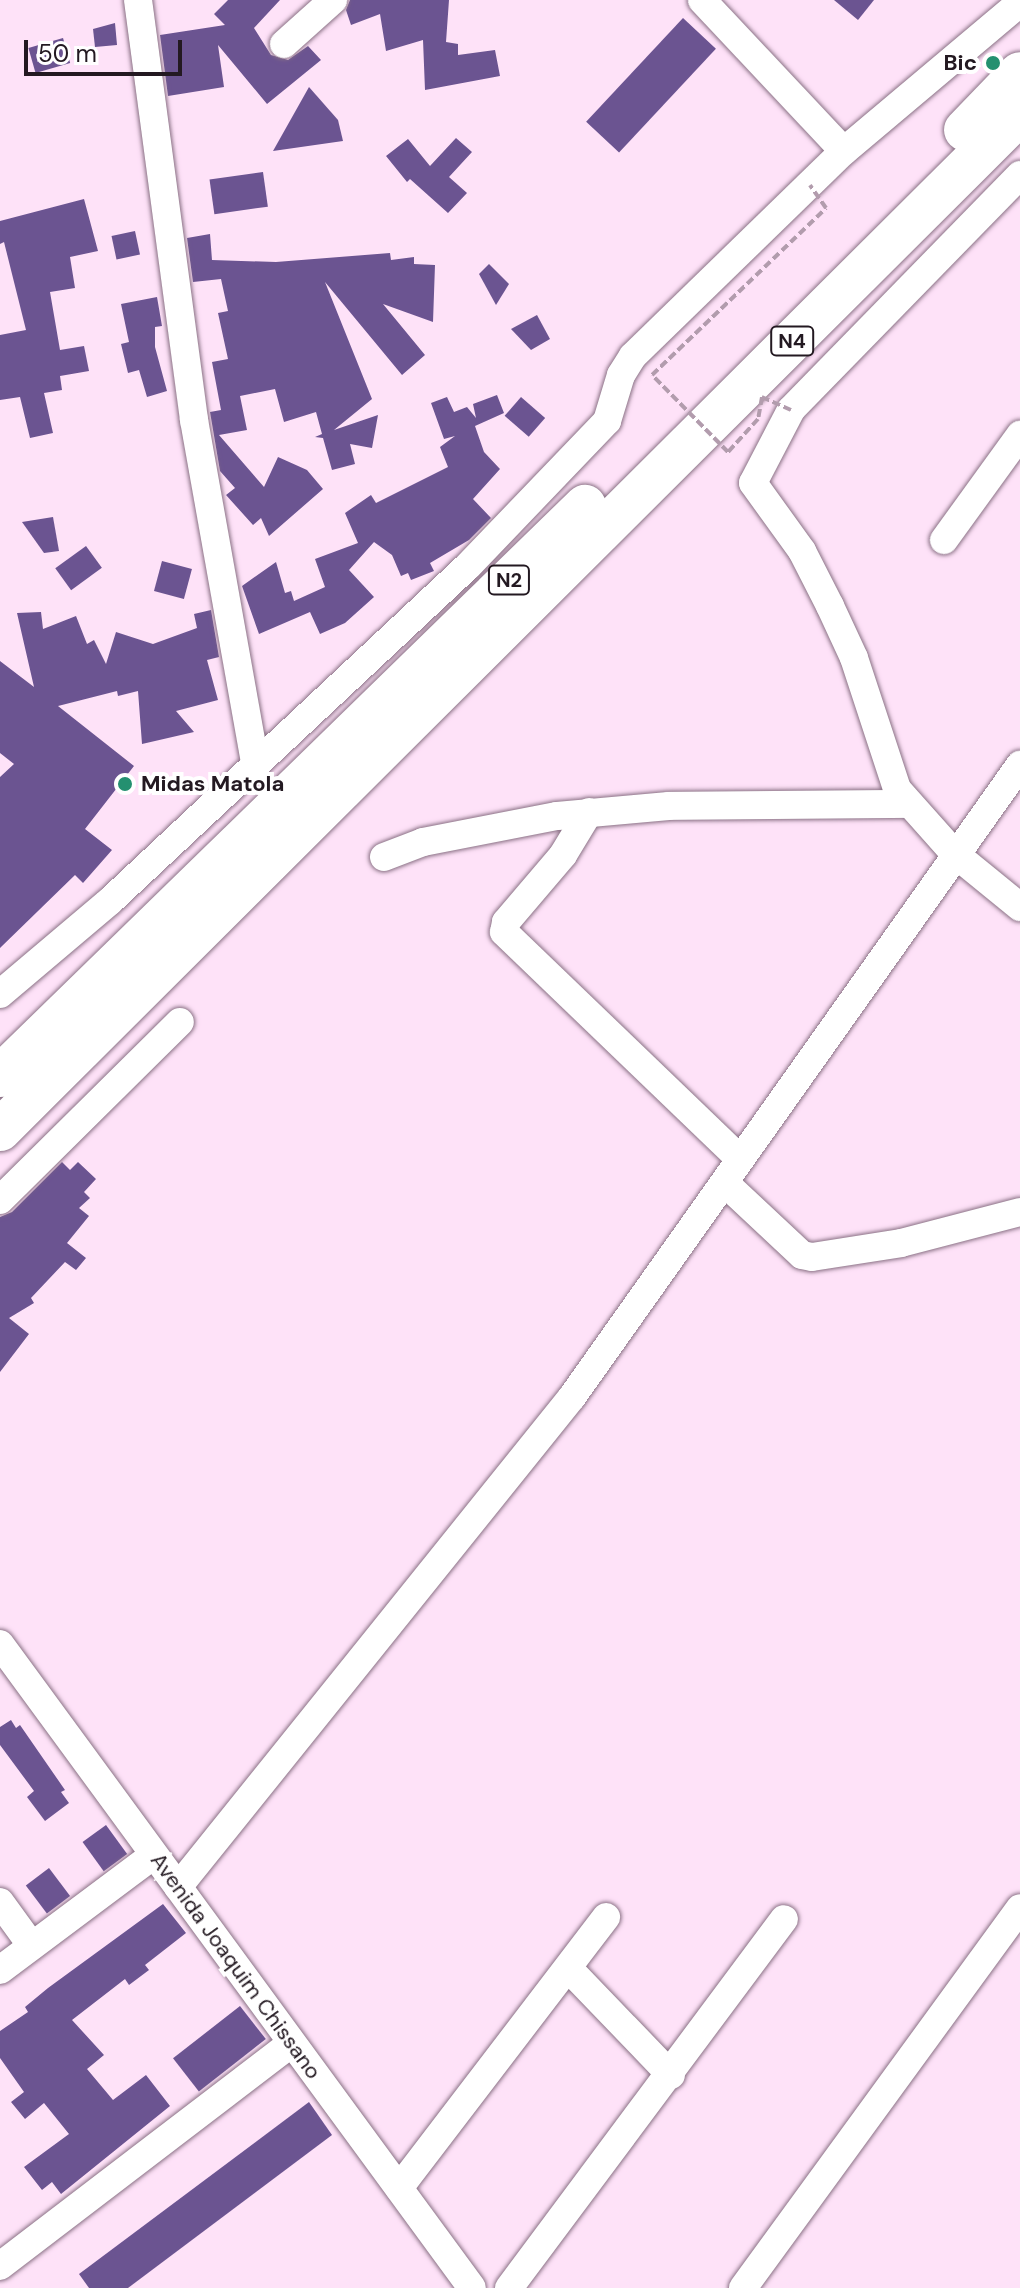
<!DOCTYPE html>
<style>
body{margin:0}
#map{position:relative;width:1020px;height:2288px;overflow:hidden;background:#fee2f8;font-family:"DM Sans",sans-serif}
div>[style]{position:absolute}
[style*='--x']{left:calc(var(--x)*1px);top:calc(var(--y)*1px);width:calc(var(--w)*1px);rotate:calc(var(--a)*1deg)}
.building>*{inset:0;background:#6b5491;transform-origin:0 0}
.roads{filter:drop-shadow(0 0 2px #8a7185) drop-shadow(0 0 2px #8a7185)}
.minor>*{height:28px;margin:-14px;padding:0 14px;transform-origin:14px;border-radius:14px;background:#fff}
.highway>*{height:42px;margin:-21px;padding:0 21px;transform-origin:21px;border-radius:21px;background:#fff}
.path-bridge>*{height:4px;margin-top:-2px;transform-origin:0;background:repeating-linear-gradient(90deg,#b29cad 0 8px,transparent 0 12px)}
.dots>*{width:22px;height:22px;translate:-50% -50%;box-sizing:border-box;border:4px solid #fff;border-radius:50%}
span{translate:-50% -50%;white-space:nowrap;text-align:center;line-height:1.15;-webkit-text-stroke:8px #fff;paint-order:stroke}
.shield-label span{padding:2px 6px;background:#fff;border:2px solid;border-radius:6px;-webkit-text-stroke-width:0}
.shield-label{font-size:20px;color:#231921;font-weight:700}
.poi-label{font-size:22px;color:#231921;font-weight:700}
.right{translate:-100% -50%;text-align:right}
.left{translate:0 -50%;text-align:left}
.street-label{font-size:22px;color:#231921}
.scale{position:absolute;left:24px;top:40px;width:158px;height:36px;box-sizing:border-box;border:4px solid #231921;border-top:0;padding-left:10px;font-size:24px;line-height:28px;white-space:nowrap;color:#231921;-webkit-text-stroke:6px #fff;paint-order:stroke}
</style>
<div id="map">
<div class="building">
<div style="clip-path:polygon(228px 0,280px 0,254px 28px,271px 55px,288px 60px,308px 46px,321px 60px,267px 104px,218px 45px,224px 87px,168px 96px,160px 35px,225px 25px,214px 14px)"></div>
<div style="clip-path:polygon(350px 0,449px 0,446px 42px,458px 44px,458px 55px,495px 50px,500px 76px,425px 90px,423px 40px,386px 51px,380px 14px,351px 25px,346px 10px)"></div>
<div style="clip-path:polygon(834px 0,874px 0,858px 20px)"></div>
<div style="left:683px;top:18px;width:45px;height:142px;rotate:43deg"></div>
<div style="clip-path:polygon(115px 23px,117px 45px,95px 47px,93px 29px)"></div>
<div style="left:63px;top:38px;width:26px;height:36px;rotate:74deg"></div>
<div style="clip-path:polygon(309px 87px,338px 120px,343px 141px,273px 151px)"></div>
<div style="clip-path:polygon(456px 138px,472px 152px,449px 177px,467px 193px,448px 213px,410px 179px,407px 182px,386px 156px,408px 139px,430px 166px)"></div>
<div style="left:263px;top:172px;width:35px;height:54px;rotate:82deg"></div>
<div style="clip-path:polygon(84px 199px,98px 251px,70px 257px,75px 288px,50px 292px,60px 350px,84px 346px,89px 371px,60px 376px,62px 390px,44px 393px,53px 433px,30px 438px,20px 397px,0 400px,0 335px,26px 330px,4px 242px,0 244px,0 221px)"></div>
<div style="left:135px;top:231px;width:24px;height:24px;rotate:78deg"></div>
<div style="clip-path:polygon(210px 234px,212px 260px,276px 262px,390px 253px,391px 260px,414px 257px,414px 264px,435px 265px,433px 322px,383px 304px,425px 355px,402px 375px,325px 282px,372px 399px,334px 430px,378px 415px,372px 448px,350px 444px,355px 464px,332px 470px,323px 438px,315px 437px,322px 434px,316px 412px,284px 422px,275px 389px,240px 396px,247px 430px,219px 435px,264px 487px,278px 457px,307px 470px,323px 489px,269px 536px,261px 518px,253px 525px,226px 495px,235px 488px,220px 471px,210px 412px,221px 410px,212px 362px,228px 359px,218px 313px,228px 311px,221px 279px,193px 282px,187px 238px)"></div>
<div style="clip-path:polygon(489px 264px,509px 284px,496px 305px,479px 274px)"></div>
<div style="clip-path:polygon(157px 297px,162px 326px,155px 327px,155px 347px,167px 391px,147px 397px,139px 370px,128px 373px,121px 344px,129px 342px,121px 304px)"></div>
<div style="clip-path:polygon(537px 315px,550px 339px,531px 350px,511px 329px)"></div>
<div style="clip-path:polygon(497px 395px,504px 413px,475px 426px,484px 452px,500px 469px,473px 499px,491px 518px,469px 540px,430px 563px,434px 571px,411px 580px,408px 573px,401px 576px,392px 555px,374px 542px,349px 570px,374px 597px,345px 623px,320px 634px,310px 612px,259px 634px,242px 586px,276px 562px,285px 593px,291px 591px,294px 601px,325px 587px,315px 559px,358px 543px,345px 513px,371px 495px,376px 503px,448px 467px,440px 447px,455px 436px,444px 439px,431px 403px,447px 397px,454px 412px,467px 407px,476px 418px,473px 404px)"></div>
<div style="left:521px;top:397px;width:32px;height:25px;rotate:41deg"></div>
<div style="clip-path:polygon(53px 517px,59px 551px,44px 553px,22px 522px)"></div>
<div style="left:86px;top:546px;width:27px;height:38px;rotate:54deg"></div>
<div style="left:162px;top:561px;width:31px;height:31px;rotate:15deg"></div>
<div style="clip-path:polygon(211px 610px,219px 657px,207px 660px,218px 700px,176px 711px,194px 732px,142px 744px,138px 691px,118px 696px,117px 691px,58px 706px,134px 766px,85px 829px,112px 850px,83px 883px,75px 875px,0 948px,0 777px,14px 764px,0 753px,0 661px,34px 687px,17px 613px,41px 612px,43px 629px,76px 616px,87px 644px,94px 640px,106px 664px,116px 632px,153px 644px,197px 628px,194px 614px)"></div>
<div style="clip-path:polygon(62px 1162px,70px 1170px,78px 1162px,96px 1179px,84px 1192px,90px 1198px,79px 1208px,89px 1216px,67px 1243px,86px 1258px,76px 1270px,65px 1262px,31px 1298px,34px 1303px,9px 1318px,29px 1334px,0 1372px,0 1217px,12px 1212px)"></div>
<div style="clip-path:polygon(11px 1720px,16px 1728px,20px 1725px,65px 1790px,61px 1792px,69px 1803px,45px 1821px,27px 1797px,34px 1791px,0 1745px,0 1727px)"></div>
<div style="left:106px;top:1825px;width:36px;height:29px;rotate:54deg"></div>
<div style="left:49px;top:1868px;width:35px;height:29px;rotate:53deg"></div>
<div style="clip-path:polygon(163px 1904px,186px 1933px,145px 1965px,149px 1970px,129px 1985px,125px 1979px,72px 2020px,104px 2055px,87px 2069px,113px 2100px,146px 2075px,170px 2106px,61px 2194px,52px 2182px,42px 2190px,24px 2167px,69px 2134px,44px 2103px,25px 2119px,11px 2102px,24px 2092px,0 2058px,0 2031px,28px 2012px,25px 2007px,48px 1988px)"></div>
<div style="left:240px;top:2006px;width:42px;height:85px;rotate:52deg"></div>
<div style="clip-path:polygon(309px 2102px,332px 2135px,128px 2288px,89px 2288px,79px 2274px)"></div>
</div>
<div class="roads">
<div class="minor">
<div style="--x:138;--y:0;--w:424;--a:82.4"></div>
<div style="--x:194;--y:420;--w:352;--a:79.9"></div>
<div style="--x:702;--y:0;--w:207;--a:46.8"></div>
<div style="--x:284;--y:44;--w:66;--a:-41.9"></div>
<div style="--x:1020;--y:175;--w:328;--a:134.3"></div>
<div style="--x:791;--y:410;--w:82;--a:117.5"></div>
<div style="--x:753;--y:483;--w:84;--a:54.2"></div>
<div style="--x:802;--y:551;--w:62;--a:63"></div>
<div style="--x:830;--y:606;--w:57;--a:65.2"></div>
<div style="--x:854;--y:658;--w:138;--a:71.8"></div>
<div style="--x:897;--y:789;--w:87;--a:48.3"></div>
<div style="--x:955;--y:854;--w:84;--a:39.2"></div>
<div style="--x:944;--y:540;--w:130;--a:-54.1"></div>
<div style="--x:589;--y:812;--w:50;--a:121.2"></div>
<div style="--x:563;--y:855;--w:88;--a:130.4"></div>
<div style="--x:506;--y:922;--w:10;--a:101"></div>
<div style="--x:504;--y:932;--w:327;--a:43.9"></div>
<div style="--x:384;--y:857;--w:42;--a:-21"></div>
<div style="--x:423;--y:842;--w:136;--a:-11"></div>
<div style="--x:557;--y:816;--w:112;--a:-5.1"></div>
<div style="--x:669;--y:806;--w:238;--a:-0.5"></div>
<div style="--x:0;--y:994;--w:144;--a:-40.2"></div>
<div style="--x:110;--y:901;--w:490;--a:-43.1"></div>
<div style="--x:468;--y:566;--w:201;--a:-46.2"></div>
<div style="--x:607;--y:421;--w:48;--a:-73.1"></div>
<div style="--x:621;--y:375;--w:22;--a:-58"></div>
<div style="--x:633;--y:356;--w:294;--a:-44.2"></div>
<div style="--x:844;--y:151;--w:230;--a:-40.1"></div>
<div style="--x:725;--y:1183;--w:105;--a:43.1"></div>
<div style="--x:802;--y:1255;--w:10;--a:11"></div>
<div style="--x:812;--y:1257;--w:90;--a:-8.9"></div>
<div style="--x:901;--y:1243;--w:123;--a:-14.6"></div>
<div style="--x:0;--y:1200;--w:253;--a:-44.7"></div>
<div style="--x:0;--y:1644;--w:798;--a:53.76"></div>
<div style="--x:178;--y:1887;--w:629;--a:-51.2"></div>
<div style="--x:572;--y:1397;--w:775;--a:-54.67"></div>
<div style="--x:0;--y:1902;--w:54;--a:54"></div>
<div style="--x:569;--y:1969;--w:147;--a:46.1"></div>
<div style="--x:0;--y:1970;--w:192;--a:-36.8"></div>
<div style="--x:399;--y:2188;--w:341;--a:-52.6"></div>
<div style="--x:0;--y:2266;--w:367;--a:-37.4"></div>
<div style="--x:509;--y:2288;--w:460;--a:-53.3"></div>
<div style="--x:743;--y:2288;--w:470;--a:-53.9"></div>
</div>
<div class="highway">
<div style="--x:965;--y:130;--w:79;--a:-46"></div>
<div style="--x:0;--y:1076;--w:817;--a:-44.26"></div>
<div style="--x:0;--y:1130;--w:1440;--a:-44.89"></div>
</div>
</div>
<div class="path-bridge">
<div style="--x:791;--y:410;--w:32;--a:-156"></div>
<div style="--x:762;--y:397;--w:22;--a:100"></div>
<div style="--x:758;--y:419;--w:45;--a:132.3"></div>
<div style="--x:728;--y:452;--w:108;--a:-134.6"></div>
<div style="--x:652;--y:375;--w:241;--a:-43.8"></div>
<div style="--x:826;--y:208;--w:28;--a:-125"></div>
</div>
<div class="dots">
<div style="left:993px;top:63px;background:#249070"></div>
<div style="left:125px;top:784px;background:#249070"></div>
</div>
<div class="shield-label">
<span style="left:792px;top:341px">N4</span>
<span style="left:509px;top:580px">N2</span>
</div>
<div class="poi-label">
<span class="right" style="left:977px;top:63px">Bic</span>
<span class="left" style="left:141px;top:784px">Midas Matola</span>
</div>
<div class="street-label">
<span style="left:236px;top:1966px;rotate:54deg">Avenida Joaquim Chissano</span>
</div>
<div class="scale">50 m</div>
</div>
